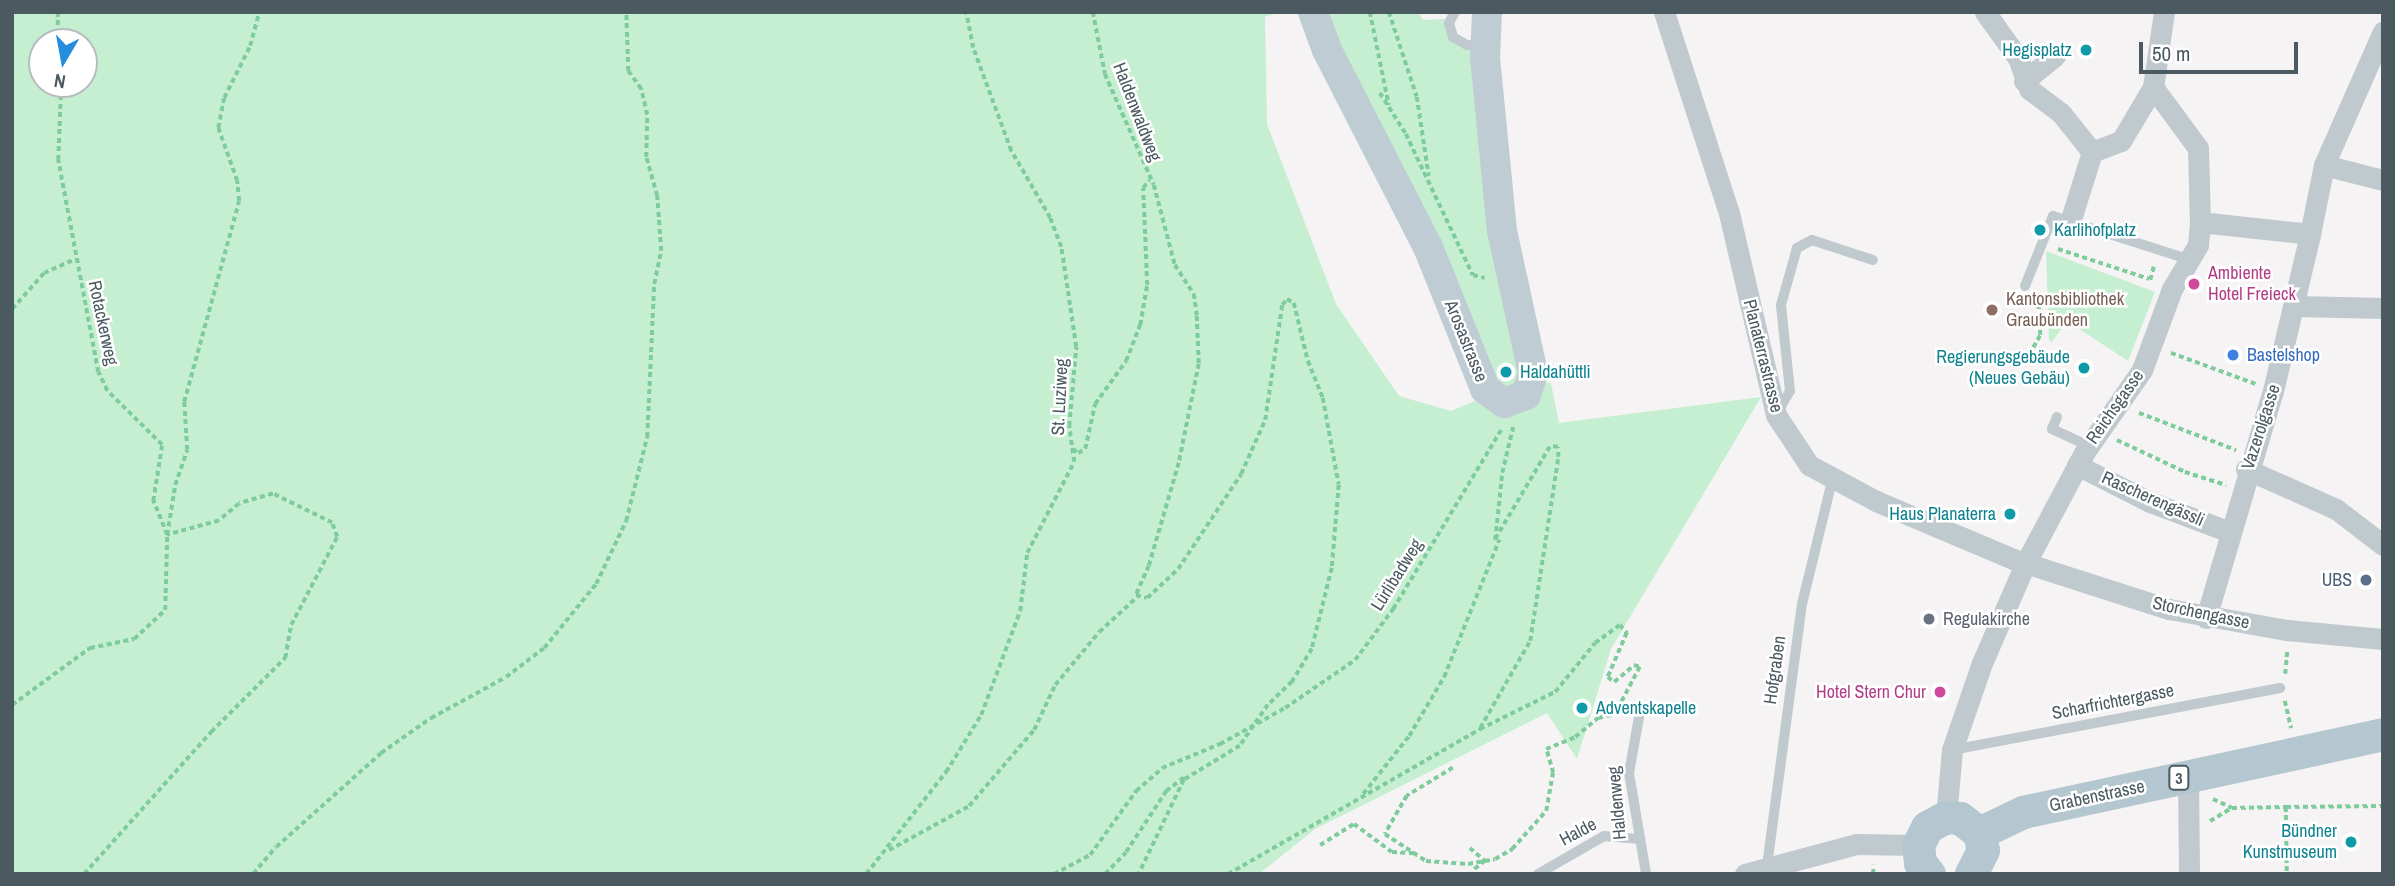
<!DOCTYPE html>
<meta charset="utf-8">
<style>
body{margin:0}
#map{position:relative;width:2395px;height:886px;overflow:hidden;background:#f5f3f3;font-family:"Archivo Narrow",sans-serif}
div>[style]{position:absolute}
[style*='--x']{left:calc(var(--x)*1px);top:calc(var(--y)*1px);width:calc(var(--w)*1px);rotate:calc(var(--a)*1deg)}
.green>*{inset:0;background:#c5efd0}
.path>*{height:3.5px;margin-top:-1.75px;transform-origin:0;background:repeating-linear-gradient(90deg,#7ecc9b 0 5px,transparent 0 8.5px)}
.lane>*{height:10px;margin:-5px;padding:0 5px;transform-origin:5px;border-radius:5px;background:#bfc9ce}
.street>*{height:21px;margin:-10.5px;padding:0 10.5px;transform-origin:10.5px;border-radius:10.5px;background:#bfc9ce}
.secondary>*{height:30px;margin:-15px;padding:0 15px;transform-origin:15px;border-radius:15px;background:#c0ccd3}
.primary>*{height:33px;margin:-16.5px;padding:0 16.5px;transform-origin:16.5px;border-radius:16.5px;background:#b4c6cf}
.dots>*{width:19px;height:19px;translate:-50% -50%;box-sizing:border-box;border:4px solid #fff;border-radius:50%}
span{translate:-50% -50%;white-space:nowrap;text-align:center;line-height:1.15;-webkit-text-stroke:5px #fff;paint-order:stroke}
.shield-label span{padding:2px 5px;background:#fff;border:2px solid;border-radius:5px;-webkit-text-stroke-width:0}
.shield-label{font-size:16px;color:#4b5960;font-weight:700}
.culture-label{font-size:18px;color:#0d838f}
.right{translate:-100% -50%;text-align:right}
.left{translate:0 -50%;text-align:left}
.street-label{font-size:18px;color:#4b5960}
.hotel-label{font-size:18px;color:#b23c85}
.education-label{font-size:18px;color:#785e54}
.shop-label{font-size:18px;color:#366cbe}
.service-label{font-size:18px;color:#4e5e75}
.worship-label{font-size:18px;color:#5b616d}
.frame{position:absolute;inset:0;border:14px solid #4b5960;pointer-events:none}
.north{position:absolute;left:28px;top:28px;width:70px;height:70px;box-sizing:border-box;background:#fff;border:2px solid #b7bdbf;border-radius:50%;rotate:190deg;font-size:19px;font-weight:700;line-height:28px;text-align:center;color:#4b5960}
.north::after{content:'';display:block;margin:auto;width:24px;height:32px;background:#248dde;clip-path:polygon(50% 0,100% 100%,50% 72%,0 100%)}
.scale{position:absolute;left:2139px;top:42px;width:159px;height:32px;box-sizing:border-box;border:4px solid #4b5960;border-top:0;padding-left:9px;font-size:21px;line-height:24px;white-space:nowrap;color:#4b5960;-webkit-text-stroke:5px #fff;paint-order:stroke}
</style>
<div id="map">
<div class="green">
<div style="clip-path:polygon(evenodd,12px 12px,1280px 12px,1265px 17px,1267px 124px,1336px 304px,1399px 396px,1451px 411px,1489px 395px,1313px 12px,1418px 12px,1423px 20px,1444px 19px,1453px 37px,1484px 45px,1533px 381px,1551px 383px,1559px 423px,1761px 397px,1611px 649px,1577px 759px,1547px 713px,1315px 829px,1259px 874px,12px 874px,12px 12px,42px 42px,84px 42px,84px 84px,42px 84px,42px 42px)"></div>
<div style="clip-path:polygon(2046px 251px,2155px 292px,2128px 361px,2067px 321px,2052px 342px,2049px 340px)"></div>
</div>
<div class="path">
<div style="--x:58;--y:12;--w:30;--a:90"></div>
<div style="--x:1093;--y:12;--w:63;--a:79"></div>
<div style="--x:1105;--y:74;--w:121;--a:66.2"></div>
<div style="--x:1154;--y:185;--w:83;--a:75.3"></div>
<div style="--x:1175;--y:265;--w:35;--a:57"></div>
<div style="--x:1194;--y:294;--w:22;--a:82"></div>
<div style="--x:1197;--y:316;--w:48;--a:87.6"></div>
<div style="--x:1199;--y:364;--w:101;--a:101.4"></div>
<div style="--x:1179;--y:463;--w:107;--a:106.2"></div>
<div style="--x:1149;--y:566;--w:32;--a:114"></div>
<div style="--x:1136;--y:595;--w:11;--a:15"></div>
<div style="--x:1147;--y:598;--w:42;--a:-43.1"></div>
<div style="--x:1178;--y:569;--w:114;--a:-56.4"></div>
<div style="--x:1241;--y:474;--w:59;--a:-66"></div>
<div style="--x:1265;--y:420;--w:116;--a:-81.6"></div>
<div style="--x:1282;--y:305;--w:8;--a:-50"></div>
<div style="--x:1287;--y:299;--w:8;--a:30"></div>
<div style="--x:1294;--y:303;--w:60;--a:76.4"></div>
<div style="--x:1308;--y:361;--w:40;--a:68"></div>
<div style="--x:1323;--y:398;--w:88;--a:79.6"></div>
<div style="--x:1339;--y:485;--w:83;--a:94.8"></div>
<div style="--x:1332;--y:568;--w:83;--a:103.9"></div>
<div style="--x:1312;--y:649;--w:39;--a:121"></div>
<div style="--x:1292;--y:682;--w:33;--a:136"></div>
<div style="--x:1268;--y:705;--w:50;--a:124.3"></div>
<div style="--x:1240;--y:746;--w:66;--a:148.7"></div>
<div style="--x:1184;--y:780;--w:104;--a:115.6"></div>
<div style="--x:1370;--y:12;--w:95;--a:78.5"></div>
<div style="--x:1389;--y:12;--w:89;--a:71.8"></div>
<div style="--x:1417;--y:97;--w:80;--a:81.4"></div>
<div style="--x:1380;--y:93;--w:49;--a:57.6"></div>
<div style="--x:1406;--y:134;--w:156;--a:64.6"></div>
<div style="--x:1473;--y:275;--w:12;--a:14"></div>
<div style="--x:2058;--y:249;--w:96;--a:18.2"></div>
<div style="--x:2150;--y:280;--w:16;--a:-75"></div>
<div style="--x:12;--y:309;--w:48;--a:-48.4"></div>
<div style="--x:44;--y:273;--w:34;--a:-24"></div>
<div style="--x:2171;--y:353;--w:90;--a:20"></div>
<div style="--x:2029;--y:355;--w:23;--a:-61"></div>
<div style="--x:2040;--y:335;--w:39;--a:-93"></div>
<div style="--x:2139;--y:413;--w:104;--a:20.9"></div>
<div style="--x:2117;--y:440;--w:75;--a:25.2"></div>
<div style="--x:2185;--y:472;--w:43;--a:17.6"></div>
<div style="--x:1073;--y:449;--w:6;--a:39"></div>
<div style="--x:1078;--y:453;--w:8;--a:-30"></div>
<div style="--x:1085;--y:449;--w:46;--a:-77.5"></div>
<div style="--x:1095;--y:404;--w:53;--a:-54.2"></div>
<div style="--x:1126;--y:361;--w:39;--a:-69"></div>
<div style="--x:1140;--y:325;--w:41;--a:-80.1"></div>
<div style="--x:1147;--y:285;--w:97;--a:-92.4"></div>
<div style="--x:1143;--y:188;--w:10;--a:-53"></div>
<div style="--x:2285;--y:674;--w:23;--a:-85"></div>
<div style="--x:2285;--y:701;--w:28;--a:77"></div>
<div style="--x:12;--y:705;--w:97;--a:-36.2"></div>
<div style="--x:90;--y:648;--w:45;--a:-11.6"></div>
<div style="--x:134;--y:639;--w:42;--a:-43.1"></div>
<div style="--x:165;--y:610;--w:75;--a:-88.5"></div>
<div style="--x:167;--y:535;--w:37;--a:-112"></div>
<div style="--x:153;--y:501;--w:57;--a:-80.9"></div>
<div style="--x:162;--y:445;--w:77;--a:-135.5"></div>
<div style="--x:107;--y:391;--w:21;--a:-115"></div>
<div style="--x:98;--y:372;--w:216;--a:-100.7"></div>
<div style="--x:58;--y:160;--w:76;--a:-87.7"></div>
<div style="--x:1480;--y:728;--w:100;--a:-60.1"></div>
<div style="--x:1530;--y:641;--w:186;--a:-81.3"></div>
<div style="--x:1558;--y:457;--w:10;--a:-90"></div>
<div style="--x:1558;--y:447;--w:8;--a:180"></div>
<div style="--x:1550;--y:447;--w:108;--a:120.6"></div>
<div style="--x:1495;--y:540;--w:67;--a:-84"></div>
<div style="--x:1502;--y:473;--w:47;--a:-76.6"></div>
<div style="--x:1453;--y:768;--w:54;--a:148.7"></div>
<div style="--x:1407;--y:796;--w:44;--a:120.1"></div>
<div style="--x:1385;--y:834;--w:49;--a:33.4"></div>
<div style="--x:1426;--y:861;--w:42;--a:4.1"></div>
<div style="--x:1468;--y:864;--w:27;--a:-10"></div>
<div style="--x:1495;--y:859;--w:20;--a:-30"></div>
<div style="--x:1512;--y:849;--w:51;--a:-48.2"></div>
<div style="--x:1546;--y:811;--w:39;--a:-80"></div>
<div style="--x:1553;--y:773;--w:25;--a:-106"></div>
<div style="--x:1546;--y:749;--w:31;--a:-22"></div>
<div style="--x:1575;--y:737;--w:30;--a:-40"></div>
<div style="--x:1598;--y:718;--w:22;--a:-13"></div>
<div style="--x:1363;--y:794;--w:74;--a:-51.6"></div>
<div style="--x:1409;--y:736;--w:69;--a:-59.3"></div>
<div style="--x:1444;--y:677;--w:148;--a:-68.1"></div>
<div style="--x:2213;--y:799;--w:21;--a:25"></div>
<div style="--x:2232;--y:808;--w:54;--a:-1.1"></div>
<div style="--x:2286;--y:807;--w:67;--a:89.1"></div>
<div style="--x:2286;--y:807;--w:97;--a:-0.6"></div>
<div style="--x:2210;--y:821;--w:26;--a:-31"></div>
<div style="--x:1320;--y:845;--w:40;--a:-32"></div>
<div style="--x:1354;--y:824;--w:47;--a:36.4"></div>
<div style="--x:1392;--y:852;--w:22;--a:3"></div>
<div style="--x:1470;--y:848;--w:20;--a:41"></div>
<div style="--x:1485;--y:861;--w:14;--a:141"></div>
<div style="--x:889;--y:850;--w:91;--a:-28.8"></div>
<div style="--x:969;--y:806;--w:100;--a:-49.5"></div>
<div style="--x:1034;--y:730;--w:50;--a:-65"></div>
<div style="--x:1055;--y:685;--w:69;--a:-50.3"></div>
<div style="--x:1099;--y:632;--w:52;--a:-42.6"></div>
<div style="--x:84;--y:874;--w:191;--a:-48.2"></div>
<div style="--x:211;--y:732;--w:105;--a:-45"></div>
<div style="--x:285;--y:658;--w:34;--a:-80"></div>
<div style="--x:291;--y:625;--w:99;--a:-62.4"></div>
<div style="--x:337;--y:537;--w:15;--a:-110"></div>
<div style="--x:332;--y:523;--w:66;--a:-153.8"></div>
<div style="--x:273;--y:494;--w:35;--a:164"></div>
<div style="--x:239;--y:504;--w:26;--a:140"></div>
<div style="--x:219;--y:521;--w:54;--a:164.9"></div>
<div style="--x:167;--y:535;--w:51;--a:-80.9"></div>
<div style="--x:175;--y:485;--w:37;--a:-71"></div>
<div style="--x:187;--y:450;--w:48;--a:-93.6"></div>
<div style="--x:184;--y:402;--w:208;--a:-74.7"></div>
<div style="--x:239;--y:201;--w:20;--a:-96"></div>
<div style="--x:237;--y:181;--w:56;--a:-109.7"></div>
<div style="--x:218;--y:128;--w:31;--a:-79"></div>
<div style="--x:224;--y:98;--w:58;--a:-63.4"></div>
<div style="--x:250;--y:46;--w:35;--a:-75"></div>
<div style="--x:253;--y:874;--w:35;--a:-50"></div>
<div style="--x:276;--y:847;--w:141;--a:-41.8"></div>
<div style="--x:381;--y:753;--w:61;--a:-35"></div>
<div style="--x:431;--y:718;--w:85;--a:-28.7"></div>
<div style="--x:506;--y:677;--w:48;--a:-37.3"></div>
<div style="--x:544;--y:648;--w:82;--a:-50.9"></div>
<div style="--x:596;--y:584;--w:70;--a:-64.5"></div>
<div style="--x:626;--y:521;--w:87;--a:-76"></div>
<div style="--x:647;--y:437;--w:153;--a:-87.4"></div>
<div style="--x:654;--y:284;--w:34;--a:-78"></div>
<div style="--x:661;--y:251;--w:55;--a:-94.2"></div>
<div style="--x:657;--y:196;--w:41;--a:-105.8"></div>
<div style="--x:646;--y:157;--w:42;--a:-88.6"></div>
<div style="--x:647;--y:115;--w:27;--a:-103"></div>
<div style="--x:641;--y:89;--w:22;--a:-126"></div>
<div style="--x:628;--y:71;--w:59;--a:-91.9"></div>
<div style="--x:866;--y:874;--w:130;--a:-51.9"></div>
<div style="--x:946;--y:772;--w:67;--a:-58.4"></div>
<div style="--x:981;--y:715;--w:111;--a:-69.4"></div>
<div style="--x:1020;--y:611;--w:58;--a:-83.1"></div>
<div style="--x:1027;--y:553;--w:102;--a:-62.7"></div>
<div style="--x:1074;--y:462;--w:36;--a:-98"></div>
<div style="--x:1069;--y:426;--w:79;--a:-84.9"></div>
<div style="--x:1076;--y:347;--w:101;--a:-98.5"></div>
<div style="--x:1061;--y:247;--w:31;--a:-111"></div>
<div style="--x:1050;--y:218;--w:78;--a:-120.2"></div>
<div style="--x:1011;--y:151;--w:110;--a:-110.3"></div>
<div style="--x:973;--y:48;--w:37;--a:-101"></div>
<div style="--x:1054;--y:874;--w:41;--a:-27.8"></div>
<div style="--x:1090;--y:855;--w:79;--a:-54.3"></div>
<div style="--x:1136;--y:791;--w:35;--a:-41"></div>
<div style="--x:1162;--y:768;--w:63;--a:-22.5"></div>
<div style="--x:1220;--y:744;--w:74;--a:-29"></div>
<div style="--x:1285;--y:708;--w:85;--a:-34.4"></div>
<div style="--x:1355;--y:660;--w:64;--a:-53.3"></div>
<div style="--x:1393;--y:609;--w:211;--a:-58.9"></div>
<div style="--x:1105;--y:874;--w:30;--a:-46"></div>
<div style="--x:1126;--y:852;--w:73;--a:-56.7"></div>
<div style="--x:1166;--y:791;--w:25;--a:-37"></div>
<div style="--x:1228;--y:874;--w:291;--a:-29.9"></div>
<div style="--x:1480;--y:729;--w:84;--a:-26.3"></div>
<div style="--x:1555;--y:692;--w:63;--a:-50.8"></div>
<div style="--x:1595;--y:643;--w:31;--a:-36"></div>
<div style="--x:1620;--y:625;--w:11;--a:49"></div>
<div style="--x:1627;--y:633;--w:48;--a:113.4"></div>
<div style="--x:1608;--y:677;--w:8;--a:40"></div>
<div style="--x:1614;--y:682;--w:26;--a:-40"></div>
<div style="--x:1634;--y:665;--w:6;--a:18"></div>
<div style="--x:1640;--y:667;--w:50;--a:117.6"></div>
<div style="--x:1617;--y:711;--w:8;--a:40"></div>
<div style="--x:1873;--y:874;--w:9;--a:-90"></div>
</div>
<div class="lane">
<div style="--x:1455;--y:12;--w:13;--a:119"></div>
<div style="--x:1449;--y:23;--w:15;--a:74"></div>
<div style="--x:1453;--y:37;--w:16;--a:30"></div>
<div style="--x:1467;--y:45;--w:17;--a:0"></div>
<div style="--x:2025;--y:286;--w:75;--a:-68.2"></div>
<div style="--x:2053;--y:216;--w:142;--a:17.7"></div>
<div style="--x:1776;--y:415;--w:28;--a:-60"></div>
<div style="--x:1790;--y:391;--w:86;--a:-96"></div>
<div style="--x:1781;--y:305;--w:59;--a:-74.3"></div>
<div style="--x:1797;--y:248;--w:17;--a:-28"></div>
<div style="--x:1812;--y:240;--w:64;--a:18.2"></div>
<div style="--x:2057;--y:417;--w:13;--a:113"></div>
<div style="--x:2052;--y:429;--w:41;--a:24.7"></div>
<div style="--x:1639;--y:717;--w:57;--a:100.1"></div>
<div style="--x:1629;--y:773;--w:102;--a:80.4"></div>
<div style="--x:1952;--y:750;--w:334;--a:-10.7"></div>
<div style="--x:1767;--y:866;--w:264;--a:-82.4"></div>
<div style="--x:1802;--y:604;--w:127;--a:-76.3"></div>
<div style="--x:1538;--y:874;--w:76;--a:-29.9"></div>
<div style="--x:1604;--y:836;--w:33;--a:5"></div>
</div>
<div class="street">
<div style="--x:1664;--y:12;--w:211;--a:72.1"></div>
<div style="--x:1729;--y:213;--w:207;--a:76.9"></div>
<div style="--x:1776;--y:415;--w:60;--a:56.6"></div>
<div style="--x:1809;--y:465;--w:76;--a:28.2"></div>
<div style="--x:1876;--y:501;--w:149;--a:22.9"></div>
<div style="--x:2013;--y:559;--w:164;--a:17.8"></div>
<div style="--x:2169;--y:609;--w:120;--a:10.1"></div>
<div style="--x:2287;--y:630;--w:96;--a:5.4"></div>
<div style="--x:1985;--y:12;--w:57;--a:54.3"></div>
<div style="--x:2018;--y:58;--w:33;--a:70"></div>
<div style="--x:2029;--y:89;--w:40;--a:37"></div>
<div style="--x:2061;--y:113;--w:50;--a:51.5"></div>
<div style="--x:2092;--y:152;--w:73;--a:107.4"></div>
<div style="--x:2164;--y:12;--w:76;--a:98.3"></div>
<div style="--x:2153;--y:87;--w:76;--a:53.6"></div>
<div style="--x:2198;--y:148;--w:74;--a:88.5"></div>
<div style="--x:2024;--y:81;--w:40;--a:-39"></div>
<div style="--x:2092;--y:152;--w:31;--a:-21"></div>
<div style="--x:2121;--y:141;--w:63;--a:-59.3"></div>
<div style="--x:2324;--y:165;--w:61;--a:14.3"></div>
<div style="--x:2296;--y:306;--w:87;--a:1.3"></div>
<div style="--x:2077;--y:465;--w:82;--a:26.9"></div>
<div style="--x:2150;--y:502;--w:85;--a:20.6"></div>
<div style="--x:2246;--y:469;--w:98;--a:24"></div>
<div style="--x:2336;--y:509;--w:59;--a:37.5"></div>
<div style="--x:2206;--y:618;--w:237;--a:-73.6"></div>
<div style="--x:2273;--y:391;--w:161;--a:-76.7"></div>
<div style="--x:2188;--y:776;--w:98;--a:89.4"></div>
<div style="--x:1946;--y:817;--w:67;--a:-84.9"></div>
<div style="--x:1952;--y:750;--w:92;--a:-71"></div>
<div style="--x:1982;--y:663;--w:108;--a:-66.5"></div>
<div style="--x:2025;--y:564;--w:126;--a:-62"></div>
<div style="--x:2084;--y:453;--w:101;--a:-55.1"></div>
<div style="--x:2142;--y:370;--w:86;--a:-69.7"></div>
<div style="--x:2172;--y:289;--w:51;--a:-59.4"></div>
<div style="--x:2198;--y:245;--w:23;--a:-85"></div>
<div style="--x:2200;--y:222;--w:111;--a:6.2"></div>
<div style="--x:2310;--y:234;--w:70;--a:-78.5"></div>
<div style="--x:2324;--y:165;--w:146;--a:-66.2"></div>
<div style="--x:1745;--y:874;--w:115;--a:-15.1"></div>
<div style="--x:1856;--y:844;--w:62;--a:0.9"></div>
</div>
<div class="secondary">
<div style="--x:1313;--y:12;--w:40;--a:69.8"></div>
<div style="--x:1327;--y:50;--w:221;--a:62.9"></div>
<div style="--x:1428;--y:247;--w:153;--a:68.1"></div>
<div style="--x:1485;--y:389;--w:24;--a:36"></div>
<div style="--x:1504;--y:403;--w:23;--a:-20"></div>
<div style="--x:1526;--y:395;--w:23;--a:-72"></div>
<div style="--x:1533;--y:373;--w:145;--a:-102.3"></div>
<div style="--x:1502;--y:231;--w:174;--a:-95.6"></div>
<div style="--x:1485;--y:58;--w:46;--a:-87.5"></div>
</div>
<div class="primary">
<div style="--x:1979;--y:833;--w:49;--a:-25.5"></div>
<div style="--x:2023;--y:812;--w:368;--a:-12.2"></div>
<div style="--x:1929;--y:874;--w:14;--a:-129"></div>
<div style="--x:1920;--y:863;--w:18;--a:-96"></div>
<div style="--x:1918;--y:845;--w:20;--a:-63"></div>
<div style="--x:1927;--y:827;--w:21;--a:-28"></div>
<div style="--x:1946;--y:817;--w:14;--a:4"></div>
<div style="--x:1960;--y:818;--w:24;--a:38"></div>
<div style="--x:1979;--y:833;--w:17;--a:77"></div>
<div style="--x:1983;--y:850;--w:27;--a:117"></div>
</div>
<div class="dots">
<div style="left:2086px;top:50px;background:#0f9aa8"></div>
<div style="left:2040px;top:230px;background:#0f9aa8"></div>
<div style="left:2194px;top:284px;background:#d1479c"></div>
<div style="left:1992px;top:310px;background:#8d6e63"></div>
<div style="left:2233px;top:355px;background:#3f7fe0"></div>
<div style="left:2084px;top:368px;background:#0f9aa8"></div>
<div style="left:1506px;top:372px;background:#0f9aa8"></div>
<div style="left:2010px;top:514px;background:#0f9aa8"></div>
<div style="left:2366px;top:580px;background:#5c6f8a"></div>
<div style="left:1929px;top:619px;background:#6b7280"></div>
<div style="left:1940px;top:692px;background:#d1479c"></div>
<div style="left:1582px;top:708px;background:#0f9aa8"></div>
<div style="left:2351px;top:842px;background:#0f9aa8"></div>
</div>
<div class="shield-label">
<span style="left:2179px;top:778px">3</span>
</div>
<div class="culture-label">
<span class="right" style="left:2072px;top:50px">Hegisplatz</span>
<span class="left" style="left:2054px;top:230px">Karlihofplatz</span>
<span class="right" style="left:2070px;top:368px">Regierungsgebäude<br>(Neues Gebäu)</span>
<span class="left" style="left:1520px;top:372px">Haldahüttli</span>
<span class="right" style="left:1996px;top:514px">Haus Planaterra</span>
<span class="left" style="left:1596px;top:708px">Adventskapelle</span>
<span class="right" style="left:2337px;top:842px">Bündner<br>Kunstmuseum</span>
</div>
<div class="street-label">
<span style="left:1137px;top:112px;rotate:69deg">Haldenwaldweg</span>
<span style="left:103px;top:323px;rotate:78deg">Rotackerweg</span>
<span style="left:1466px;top:341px;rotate:68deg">Arosastrasse</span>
<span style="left:1763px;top:356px;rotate:76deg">Planaterrastrasse</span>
<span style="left:1060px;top:397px;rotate:-87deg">St. Luziweg</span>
<span style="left:2115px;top:407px;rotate:-55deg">Reichsgasse</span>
<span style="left:2261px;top:427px;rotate:-72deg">Vazerolgasse</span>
<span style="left:2153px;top:499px;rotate:24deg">Rascherengässli</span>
<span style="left:1397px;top:575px;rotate:-58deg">Lürlibadweg</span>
<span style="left:2201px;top:613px;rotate:12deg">Storchengasse</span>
<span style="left:1775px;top:670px;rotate:-82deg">Hofgraben</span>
<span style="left:2113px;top:702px;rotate:-11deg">Scharfrichtergasse</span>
<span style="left:2097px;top:796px;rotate:-12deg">Grabenstrasse</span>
<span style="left:1617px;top:803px;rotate:-95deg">Haldenweg</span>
<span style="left:1578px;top:832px;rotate:-28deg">Halde</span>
</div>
<div class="hotel-label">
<span class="left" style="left:2208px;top:284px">Ambiente<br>Hotel Freieck</span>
<span class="right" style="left:1926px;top:692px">Hotel Stern Chur</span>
</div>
<div class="education-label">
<span class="left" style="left:2006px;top:310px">Kantonsbibliothek<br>Graubünden</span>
</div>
<div class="shop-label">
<span class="left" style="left:2247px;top:355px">Bastelshop</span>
</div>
<div class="service-label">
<span class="right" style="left:2352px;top:580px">UBS</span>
</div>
<div class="worship-label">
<span class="left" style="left:1943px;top:619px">Regulakirche</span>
</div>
<div class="frame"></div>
<div class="north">N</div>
<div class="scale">50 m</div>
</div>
